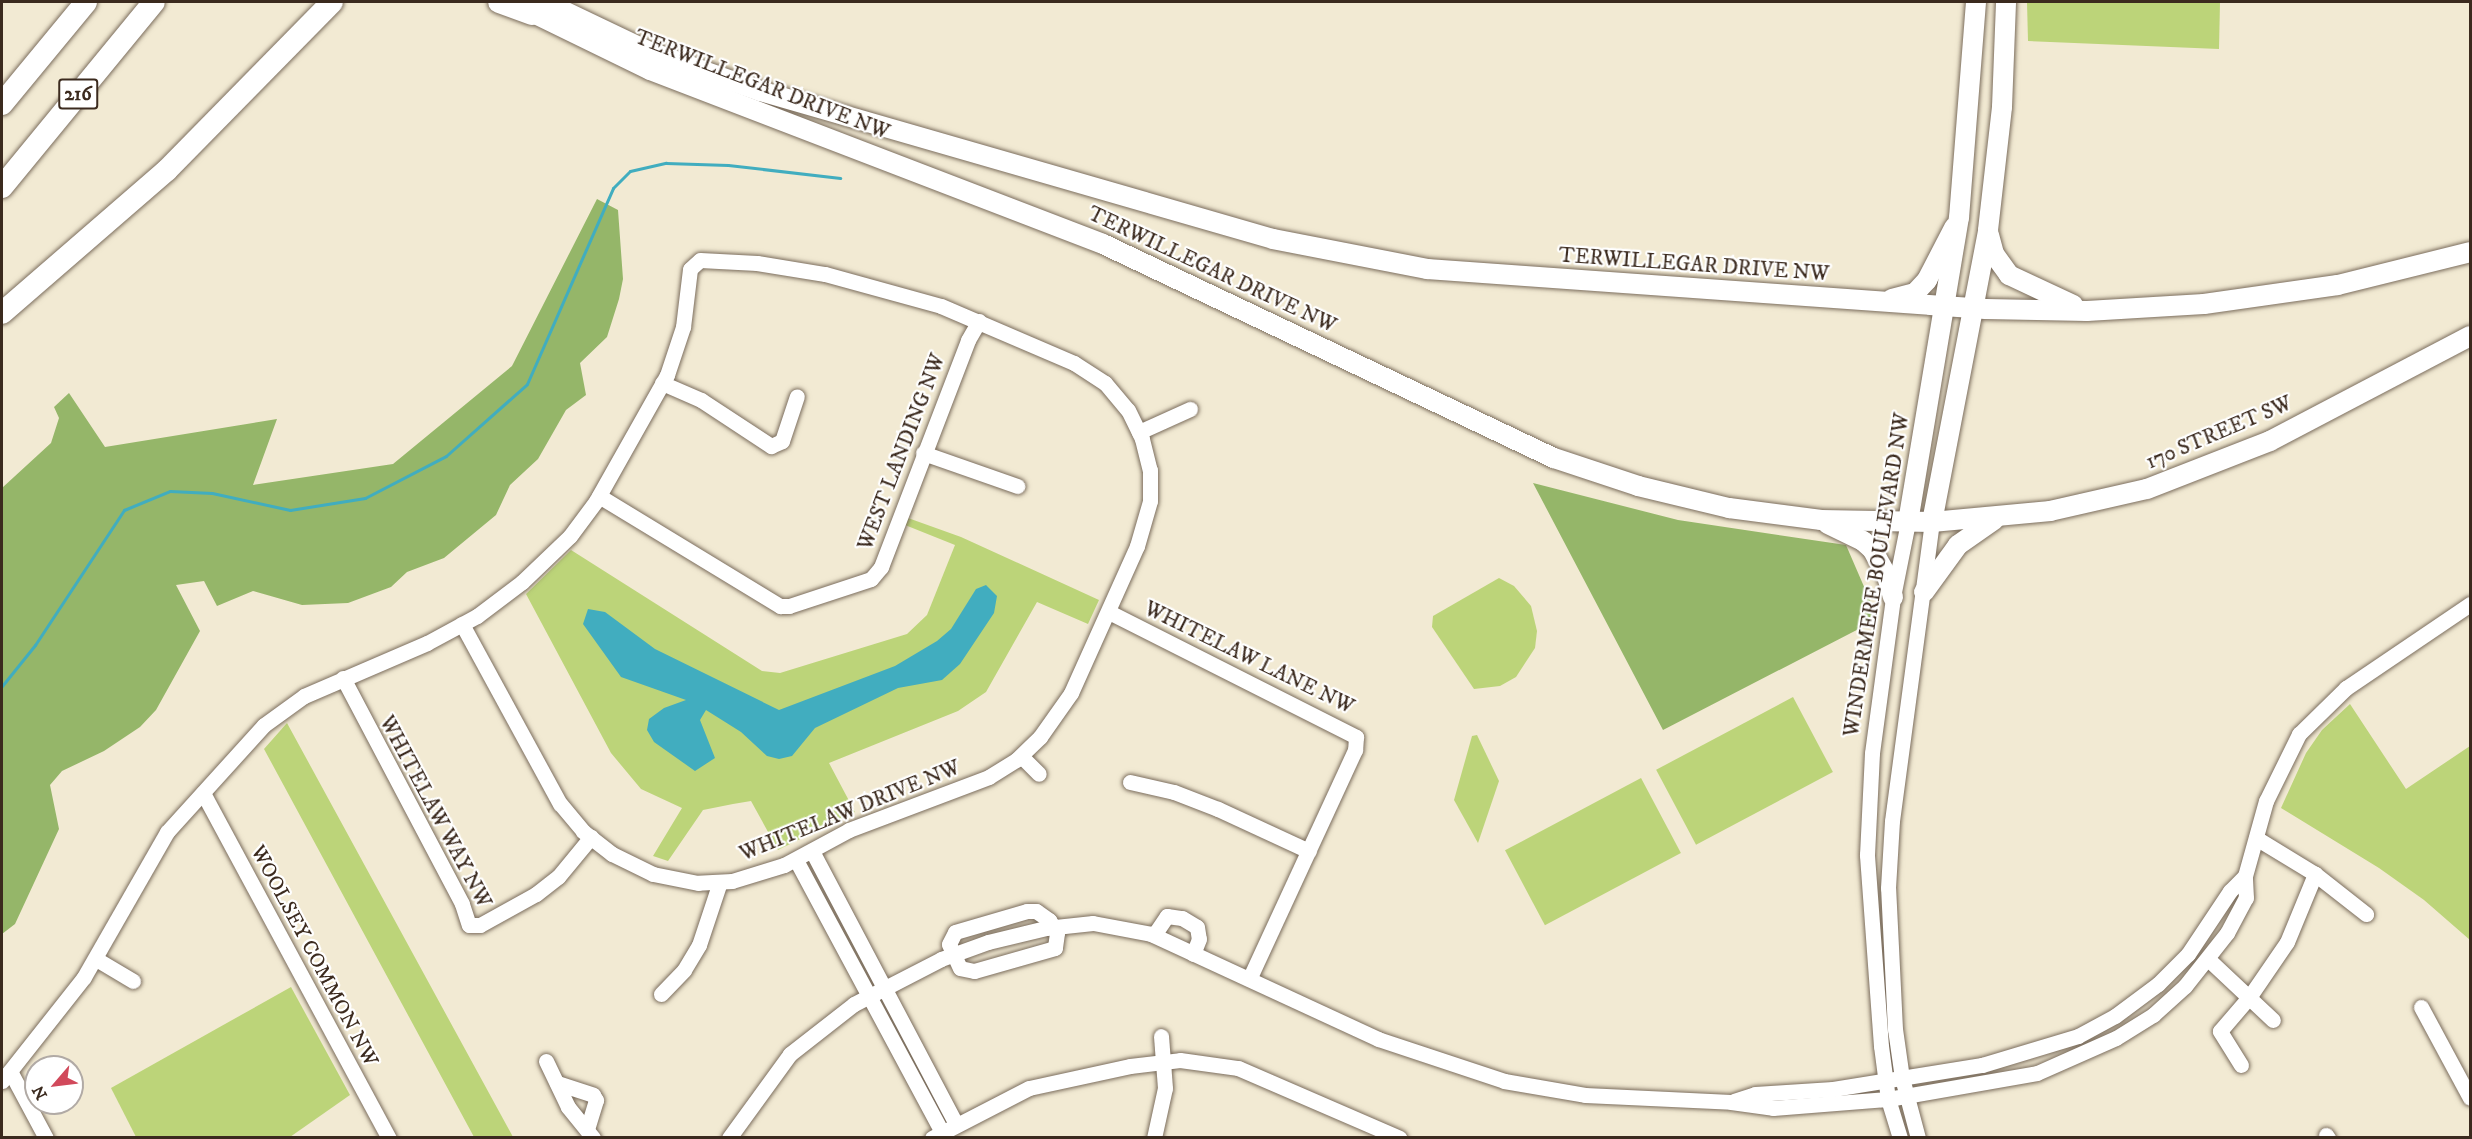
<!DOCTYPE html>
<style>
body{margin:0}
#map{position:relative;width:2472px;height:1139px;overflow:hidden;background:#f2ead3;font-family:"IM FELL DW Pica",serif}
div>[style]{position:absolute}
[style*='--x']{left:calc(var(--x)*1px);top:calc(var(--y)*1px);width:calc(var(--w)*1px);rotate:calc(var(--a)*1deg)}
.green>*{inset:0;background:#bcd479;transform-origin:0 0}
.forest>*{inset:0;background:#95b669}
.water>*{inset:0;background:#41adbf}
.stream>*{height:3px;margin:-1.5px;padding:0 1.5px;transform-origin:1.5px;border-radius:1.5px;background:#41adbf}
.roads{filter:drop-shadow(0 0 2px #7b6d5d) drop-shadow(0 0 2px #7b6d5d)}
.minor>*{height:15px;margin:-7.5px;padding:0 7.5px;transform-origin:7.5px;border-radius:7.5px;background:#fff}
.major>*{height:20px;margin:-10px;padding:0 10px;transform-origin:10px;border-radius:10px;background:#fff}
.highway>*{height:22px;margin:-11px;padding:0 11px;transform-origin:11px;border-radius:11px;background:#fff}
span{translate:-50% -50%;white-space:nowrap;text-align:center;line-height:1.15;-webkit-text-stroke:4.5px #fff;paint-order:stroke}
.shield-label span{padding:2px 4px;background:#fff;border:2px solid;border-radius:4px;-webkit-text-stroke-width:0}
.shield-label{font-size:20px;color:#3b2a1e;font-weight:700}
.street-label{font-size:21px;color:#3b2a1e}
.frame{position:absolute;inset:0;border:3px solid #3b2a1e;pointer-events:none}
.north{position:absolute;left:24px;top:1055px;width:60px;height:60px;box-sizing:border-box;background:#fff;border:2px solid #b1aaa5;border-radius:50%;rotate:242deg;font-size:16px;font-weight:700;line-height:24px;text-align:center;color:#3b2a1e}
.north::after{content:'';display:block;margin:auto;width:21px;height:27px;background:#d1495b;clip-path:polygon(50% 0,100% 100%,50% 72%,0 100%)}
</style>
<div id="map">
<div class="green">
<div style="clip-path:polygon(2027px 2px,2220px 2px,2219px 49px,2028px 41px)"></div>
<div style="clip-path:polygon(908px 518px,961px 537px,1099px 600px,1088px 624px,1037px 602px,986px 692px,958px 711px,829px 763px,855px 812px,778px 850px,751px 801px,733px 804px,703px 810px,668px 861px,653px 856px,682px 808px,641px 789px,611px 753px,526px 594px,571px 550px,762px 671px,780px 673px,907px 634px,927px 615px,955px 545px,905px 525px)"></div>
<div style="clip-path:polygon(1499px 578px,1514px 586px,1531px 606px,1537px 631px,1535px 648px,1516px 677px,1500px 686px,1474px 689px,1432px 627px,1433px 616px)"></div>
<div style="left:1793px;top:697px;width:85px;height:155px;rotate:62deg"></div>
<div style="clip-path:polygon(2350px 704px,2406px 789px,2470px 746px,2470px 940px,2424px 900px,2379px 868px,2281px 808px,2306px 753px,2322px 730px)"></div>
<div style="clip-path:polygon(287px 723px,448px 1018px,513px 1137px,474px 1137px,264px 749px)"></div>
<div style="clip-path:polygon(1477px 735px,1499px 781px,1478px 843px,1454px 800px,1472px 736px)"></div>
<div style="left:1641px;top:778px;width:85px;height:154px;rotate:62deg"></div>
<div style="clip-path:polygon(291px 987px,350px 1095px,290px 1137px,136px 1137px,111px 1088px)"></div>
</div>
<div class="forest">
<div style="clip-path:polygon(597px 199px,618px 210px,623px 279px,619px 299px,607px 337px,580px 363px,586px 395px,566px 410px,538px 459px,510px 485px,496px 515px,444px 558px,407px 572px,391px 587px,348px 603px,302px 605px,253px 591px,217px 606px,204px 581px,176px 585px,200px 631px,156px 710px,140px 727px,104px 751px,62px 771px,50px 785px,59px 829px,15px 924px,2px 934px,2px 488px,51px 443px,59px 418px,54px 407px,69px 393px,105px 447px,277px 419px,253px 485px,393px 464px,512px 366px)"></div>
<div style="clip-path:polygon(1533px 483px,1678px 520px,1846px 545px,1878px 619px,1663px 730px)"></div>
</div>
<div class="water">
<div style="clip-path:polygon(986px 585px,997px 596px,994px 613px,960px 664px,942px 680px,898px 688px,815px 728px,792px 756px,779px 759px,767px 756px,741px 732px,706px 710px,700px 720px,715px 758px,695px 771px,654px 742px,647px 730px,649px 719px,664px 708px,686px 700px,621px 677px,583px 624px,588px 609px,605px 612px,655px 649px,779px 710px,895px 666px,937px 641px,951px 629px,976px 589px)"></div>
</div>
<div class="stream">
<div style="--x:2;--y:686;--w:53;--a:-51.2"></div>
<div style="--x:35;--y:645;--w:162;--a:-56.6"></div>
<div style="--x:124;--y:510;--w:50;--a:-22.4"></div>
<div style="--x:170;--y:491;--w:42;--a:2.7"></div>
<div style="--x:212;--y:493;--w:80;--a:12.3"></div>
<div style="--x:290;--y:510;--w:76;--a:-9.1"></div>
<div style="--x:365;--y:498;--w:91;--a:-27.4"></div>
<div style="--x:446;--y:456;--w:108;--a:-41.6"></div>
<div style="--x:527;--y:384;--w:214;--a:-66.3"></div>
<div style="--x:613;--y:188;--w:24;--a:-45"></div>
<div style="--x:630;--y:171;--w:37;--a:-13"></div>
<div style="--x:666;--y:163;--w:62;--a:1.8"></div>
<div style="--x:728;--y:165;--w:113;--a:6.6"></div>
</div>
<div class="roads">
<div class="minor">
<div style="--x:662;--y:383;--w:43;--a:23.6"></div>
<div style="--x:701;--y:400;--w:84;--a:33.3"></div>
<div style="--x:771;--y:446;--w:12;--a:-24"></div>
<div style="--x:782;--y:441;--w:47;--a:-71.6"></div>
<div style="--x:1139;--y:432;--w:56;--a:-24.3"></div>
<div style="--x:923;--y:453;--w:100;--a:19.3"></div>
<div style="--x:599;--y:496;--w:212;--a:31.3"></div>
<div style="--x:780;--y:606;--w:9;--a:0"></div>
<div style="--x:789;--y:606;--w:86;--a:-18.2"></div>
<div style="--x:871;--y:579;--w:16;--a:-50"></div>
<div style="--x:881;--y:567;--w:243;--a:-69"></div>
<div style="--x:968;--y:340;--w:22;--a:-60"></div>
<div style="--x:1109;--y:612;--w:277;--a:26.8"></div>
<div style="--x:1356;--y:737;--w:13;--a:94"></div>
<div style="--x:1355;--y:750;--w:252;--a:114.8"></div>
<div style="--x:343;--y:678;--w:255;--a:62.2"></div>
<div style="--x:462;--y:904;--w:22;--a:72"></div>
<div style="--x:469;--y:925;--w:11;--a:0"></div>
<div style="--x:480;--y:925;--w:64;--a:-29"></div>
<div style="--x:536;--y:894;--w:28;--a:-38"></div>
<div style="--x:558;--y:877;--w:52;--a:-50.5"></div>
<div style="--x:1021;--y:756;--w:25;--a:45"></div>
<div style="--x:1130;--y:782;--w:45;--a:12.8"></div>
<div style="--x:1174;--y:792;--w:47;--a:21.1"></div>
<div style="--x:1218;--y:809;--w:100;--a:24.8"></div>
<div style="--x:203;--y:793;--w:392;--a:61.7"></div>
<div style="--x:2256;--y:838;--w:69;--a:31.4"></div>
<div style="--x:2315;--y:874;--w:65;--a:38.1"></div>
<div style="--x:812;--y:851;--w:309;--a:62.2"></div>
<div style="--x:796;--y:860;--w:309;--a:61.8"></div>
<div style="--x:1027;--y:911;--w:9;--a:0"></div>
<div style="--x:1036;--y:911;--w:16;--a:35"></div>
<div style="--x:1049;--y:920;--w:15;--a:58"></div>
<div style="--x:1057;--y:933;--w:15;--a:98"></div>
<div style="--x:1055;--y:948;--w:84;--a:164.1"></div>
<div style="--x:974;--y:971;--w:14;--a:-168"></div>
<div style="--x:960;--y:968;--w:26;--a:-115"></div>
<div style="--x:949;--y:944;--w:13;--a:-63"></div>
<div style="--x:955;--y:932;--w:75;--a:-16.3"></div>
<div style="--x:1154;--y:935;--w:23;--a:-56"></div>
<div style="--x:1167;--y:916;--w:15;--a:8"></div>
<div style="--x:1182;--y:918;--w:17;--a:31"></div>
<div style="--x:1197;--y:927;--w:12;--a:81"></div>
<div style="--x:1199;--y:939;--w:16;--a:112"></div>
<div style="--x:96;--y:959;--w:43;--a:30.7"></div>
<div style="--x:2208;--y:959;--w:89;--a:43.2"></div>
<div style="--x:661;--y:994;--w:33;--a:-46"></div>
<div style="--x:684;--y:970;--w:29;--a:-59"></div>
<div style="--x:699;--y:945;--w:66;--a:-71.6"></div>
<div style="--x:2421;--y:1007;--w:103;--a:61.7"></div>
<div style="--x:546;--y:1061;--w:51;--a:64.4"></div>
<div style="--x:568;--y:1107;--w:40;--a:51"></div>
<div style="--x:2241;--y:1065;--w:40;--a:-122"></div>
<div style="--x:2220;--y:1031;--w:46;--a:-49.4"></div>
<div style="--x:2250;--y:996;--w:65;--a:-55.6"></div>
<div style="--x:2287;--y:942;--w:74;--a:-67.6"></div>
<div style="--x:10;--y:1071;--w:76;--a:61.8"></div>
<div style="--x:2;--y:1081;--w:132;--a:-51.7"></div>
<div style="--x:84;--y:977;--w:167;--a:-60.2"></div>
<div style="--x:167;--y:832;--w:144;--a:-47.8"></div>
<div style="--x:264;--y:725;--w:49;--a:-35.9"></div>
<div style="--x:304;--y:696;--w:134;--a:-23.3"></div>
<div style="--x:427;--y:643;--w:57;--a:-28.4"></div>
<div style="--x:477;--y:616;--w:56;--a:-37.1"></div>
<div style="--x:522;--y:582;--w:66;--a:-43.8"></div>
<div style="--x:570;--y:536;--w:44;--a:-53.4"></div>
<div style="--x:596;--y:501;--w:145;--a:-60.6"></div>
<div style="--x:667;--y:375;--w:51;--a:-71.6"></div>
<div style="--x:683;--y:327;--w:58;--a:-83.1"></div>
<div style="--x:690;--y:269;--w:13;--a:-42"></div>
<div style="--x:700;--y:260;--w:57;--a:3"></div>
<div style="--x:757;--y:263;--w:69;--a:9.2"></div>
<div style="--x:825;--y:274;--w:120;--a:15.4"></div>
<div style="--x:941;--y:306;--w:145;--a:23.2"></div>
<div style="--x:1074;--y:363;--w:37;--a:33"></div>
<div style="--x:1105;--y:383;--w:35;--a:50"></div>
<div style="--x:1128;--y:410;--w:32;--a:64"></div>
<div style="--x:1142;--y:439;--w:32;--a:76"></div>
<div style="--x:1150;--y:470;--w:31;--a:90"></div>
<div style="--x:1150;--y:501;--w:47;--a:106.1"></div>
<div style="--x:1137;--y:546;--w:161;--a:114.2"></div>
<div style="--x:1071;--y:693;--w:54;--a:125.2"></div>
<div style="--x:1040;--y:737;--w:33;--a:136"></div>
<div style="--x:1016;--y:760;--w:32;--a:148"></div>
<div style="--x:989;--y:777;--w:150;--a:159.3"></div>
<div style="--x:849;--y:830;--w:74;--a:151.7"></div>
<div style="--x:784;--y:865;--w:54;--a:162.9"></div>
<div style="--x:732;--y:881;--w:34;--a:177"></div>
<div style="--x:698;--y:883;--w:46;--a:-168.7"></div>
<div style="--x:653;--y:874;--w:46;--a:-154"></div>
<div style="--x:612;--y:854;--w:37;--a:-142"></div>
<div style="--x:583;--y:831;--w:35;--a:-130"></div>
<div style="--x:560;--y:804;--w:205;--a:-118.6"></div>
<div style="--x:557;--y:1083;--w:38;--a:18"></div>
<div style="--x:593;--y:1095;--w:6;--a:59"></div>
<div style="--x:596;--y:1100;--w:31;--a:107"></div>
<div style="--x:1734;--y:1101;--w:22;--a:-18"></div>
<div style="--x:1755;--y:1094;--w:78;--a:-3.7"></div>
<div style="--x:1833;--y:1089;--w:151;--a:-9.2"></div>
<div style="--x:1982;--y:1065;--w:100;--a:-16.8"></div>
<div style="--x:2078;--y:1036;--w:42;--a:-28.4"></div>
<div style="--x:2115;--y:1016;--w:54;--a:-36.7"></div>
<div style="--x:2158;--y:984;--w:42;--a:-45"></div>
<div style="--x:2188;--y:954;--w:76;--a:-56.3"></div>
<div style="--x:2230;--y:891;--w:21;--a:-45"></div>
<div style="--x:2326;--y:1135;--w:4;--a:56"></div>
<div style="--x:729;--y:1138;--w:104;--a:-54"></div>
<div style="--x:790;--y:1054;--w:81;--a:-38"></div>
<div style="--x:854;--y:1004;--w:98;--a:-27.3"></div>
<div style="--x:941;--y:959;--w:50;--a:-19.9"></div>
<div style="--x:988;--y:942;--w:60;--a:-13.6"></div>
<div style="--x:1046;--y:928;--w:47;--a:-6.1"></div>
<div style="--x:1093;--y:923;--w:59;--a:10.7"></div>
<div style="--x:1151;--y:934;--w:250;--a:24.8"></div>
<div style="--x:1378;--y:1039;--w:133;--a:18.4"></div>
<div style="--x:1504;--y:1081;--w:82;--a:9.8"></div>
<div style="--x:1585;--y:1095;--w:146;--a:2.7"></div>
<div style="--x:1731;--y:1102;--w:42;--a:8.1"></div>
<div style="--x:1773;--y:1108;--w:115;--a:-4.5"></div>
<div style="--x:1888;--y:1099;--w:151;--a:-9.9"></div>
<div style="--x:2037;--y:1073;--w:86;--a:-23.9"></div>
<div style="--x:2116;--y:1038;--w:44;--a:-31.9"></div>
<div style="--x:2153;--y:1015;--w:43;--a:-42.2"></div>
<div style="--x:2185;--y:986;--w:68;--a:-51.6"></div>
<div style="--x:2227;--y:933;--w:40;--a:-62"></div>
<div style="--x:2246;--y:898;--w:22;--a:-93"></div>
<div style="--x:2245;--y:876;--w:78;--a:-74.4"></div>
<div style="--x:2266;--y:801;--w:75;--a:-63.8"></div>
<div style="--x:2299;--y:734;--w:66;--a:-44.4"></div>
<div style="--x:2346;--y:688;--w:150;--a:-34.1"></div>
<div style="--x:932;--y:1138;--w:109;--a:-27.3"></div>
<div style="--x:1029;--y:1088;--w:103;--a:-12.3"></div>
<div style="--x:1130;--y:1066;--w:50;--a:-6.8"></div>
<div style="--x:1180;--y:1060;--w:59;--a:7.9"></div>
<div style="--x:1238;--y:1068;--w:176;--a:23.4"></div>
<div style="--x:1154;--y:1138;--w:51;--a:-77.6"></div>
<div style="--x:1165;--y:1088;--w:52;--a:-94.4"></div>
<div style="--x:1900;--y:1138;--w:41;--a:-107.1"></div>
<div style="--x:1888;--y:1099;--w:53;--a:-97.5"></div>
<div style="--x:1881;--y:1046;--w:192;--a:-94.2"></div>
<div style="--x:1867;--y:855;--w:102;--a:-87.2"></div>
<div style="--x:1872;--y:753;--w:157;--a:-82.3"></div>
<div style="--x:1893;--y:597;--w:76;--a:-78.7"></div>
<div style="--x:1918;--y:1138;--w:62;--a:-104.9"></div>
<div style="--x:1902;--y:1078;--w:49;--a:-98.1"></div>
<div style="--x:1895;--y:1029;--w:141;--a:-92.8"></div>
<div style="--x:1888;--y:888;--w:67;--a:-86.6"></div>
<div style="--x:1892;--y:821;--w:302;--a:-82.4"></div>
</div>
<div class="major">
<div style="--x:545;--y:2;--w:116;--a:25.5"></div>
<div style="--x:650;--y:52;--w:117;--a:19.5"></div>
<div style="--x:760;--y:91;--w:534;--a:16.09"></div>
<div style="--x:1273;--y:239;--w:157;--a:11"></div>
<div style="--x:1427;--y:269;--w:560;--a:4.09"></div>
<div style="--x:1986;--y:309;--w:101;--a:1.1"></div>
<div style="--x:2087;--y:311;--w:117;--a:-3.4"></div>
<div style="--x:2204;--y:304;--w:135;--a:-8.1"></div>
<div style="--x:2338;--y:285;--w:136;--a:-14"></div>
<div style="--x:519;--y:6;--w:146;--a:26"></div>
<div style="--x:650;--y:70;--w:485;--a:21"></div>
<div style="--x:1103;--y:244;--w:499;--a:25.4"></div>
<div style="--x:1554;--y:458;--w:89;--a:18.4"></div>
<div style="--x:1638;--y:486;--w:94;--a:13.6"></div>
<div style="--x:1729;--y:508;--w:93;--a:7.4"></div>
<div style="--x:1821;--y:520;--w:111;--a:1"></div>
<div style="--x:1932;--y:522;--w:119;--a:-5.3"></div>
<div style="--x:2050;--y:511;--w:99;--a:-12.8"></div>
<div style="--x:2147;--y:489;--w:132;--a:-21.3"></div>
<div style="--x:2270;--y:441;--w:226;--a:-27.7"></div>
<div style="--x:1989;--y:235;--w:20;--a:75"></div>
<div style="--x:1994;--y:254;--w:26;--a:54"></div>
<div style="--x:2009;--y:275;--w:71;--a:25.1"></div>
<div style="--x:1892;--y:299;--w:24;--a:-15"></div>
<div style="--x:1915;--y:293;--w:18;--a:-47"></div>
<div style="--x:1927;--y:280;--w:59;--a:-62.6"></div>
<div style="--x:1908;--y:522;--w:308;--a:-80.5"></div>
<div style="--x:1959;--y:218;--w:217;--a:-85.5"></div>
<div style="--x:1932;--y:522;--w:297;--a:-79.1"></div>
<div style="--x:1988;--y:230;--w:124;--a:-83.5"></div>
<div style="--x:2002;--y:107;--w:105;--a:-87.8"></div>
<div style="--x:1828;--y:524;--w:39;--a:26"></div>
<div style="--x:1863;--y:541;--w:12;--a:42"></div>
<div style="--x:1872;--y:549;--w:31;--a:61"></div>
<div style="--x:1887;--y:576;--w:22;--a:74"></div>
<div style="--x:1924;--y:592;--w:58;--a:-54.1"></div>
<div style="--x:1958;--y:545;--w:44;--a:-34.8"></div>
</div>
<div class="highway">
<div style="--x:499;--y:2;--w:35;--a:20"></div>
<div style="--x:2;--y:104;--w:132;--a:-50.5"></div>
<div style="--x:2;--y:187;--w:239;--a:-50.6"></div>
<div style="--x:2;--y:313;--w:218;--a:-40.9"></div>
<div style="--x:167;--y:170;--w:235;--a:-45.5"></div>
</div>
</div>
<div class="shield-label">
<span style="left:78px;top:94px">216</span>
</div>
<div class="street-label">
<span style="left:762px;top:85px;rotate:21deg">TERWILLEGAR DRIVE NW</span>
<span style="left:1694px;top:265px;rotate:4deg">TERWILLEGAR DRIVE NW</span>
<span style="left:1212px;top:270px;rotate:25deg">TERWILLEGAR DRIVE NW</span>
<span style="left:2219px;top:433px;rotate:-23deg">170 STREET SW</span>
<span style="left:902px;top:452px;rotate:-69deg">WEST LANDING NW</span>
<span style="left:1877px;top:575px;rotate:-81deg">WINDERMERE BOULEVARD NW</span>
<span style="left:1249px;top:658px;rotate:26deg">WHITELAW LANE NW</span>
<span style="left:850px;top:811px;rotate:-22deg">WHITELAW DRIVE NW</span>
<span style="left:435px;top:812px;rotate:62deg">WHITELAW WAY NW</span>
<span style="left:314px;top:956px;rotate:62deg">WOOLSEY COMMON NW</span>
</div>
<div class="frame"></div>
<div class="north">N</div>
</div>
